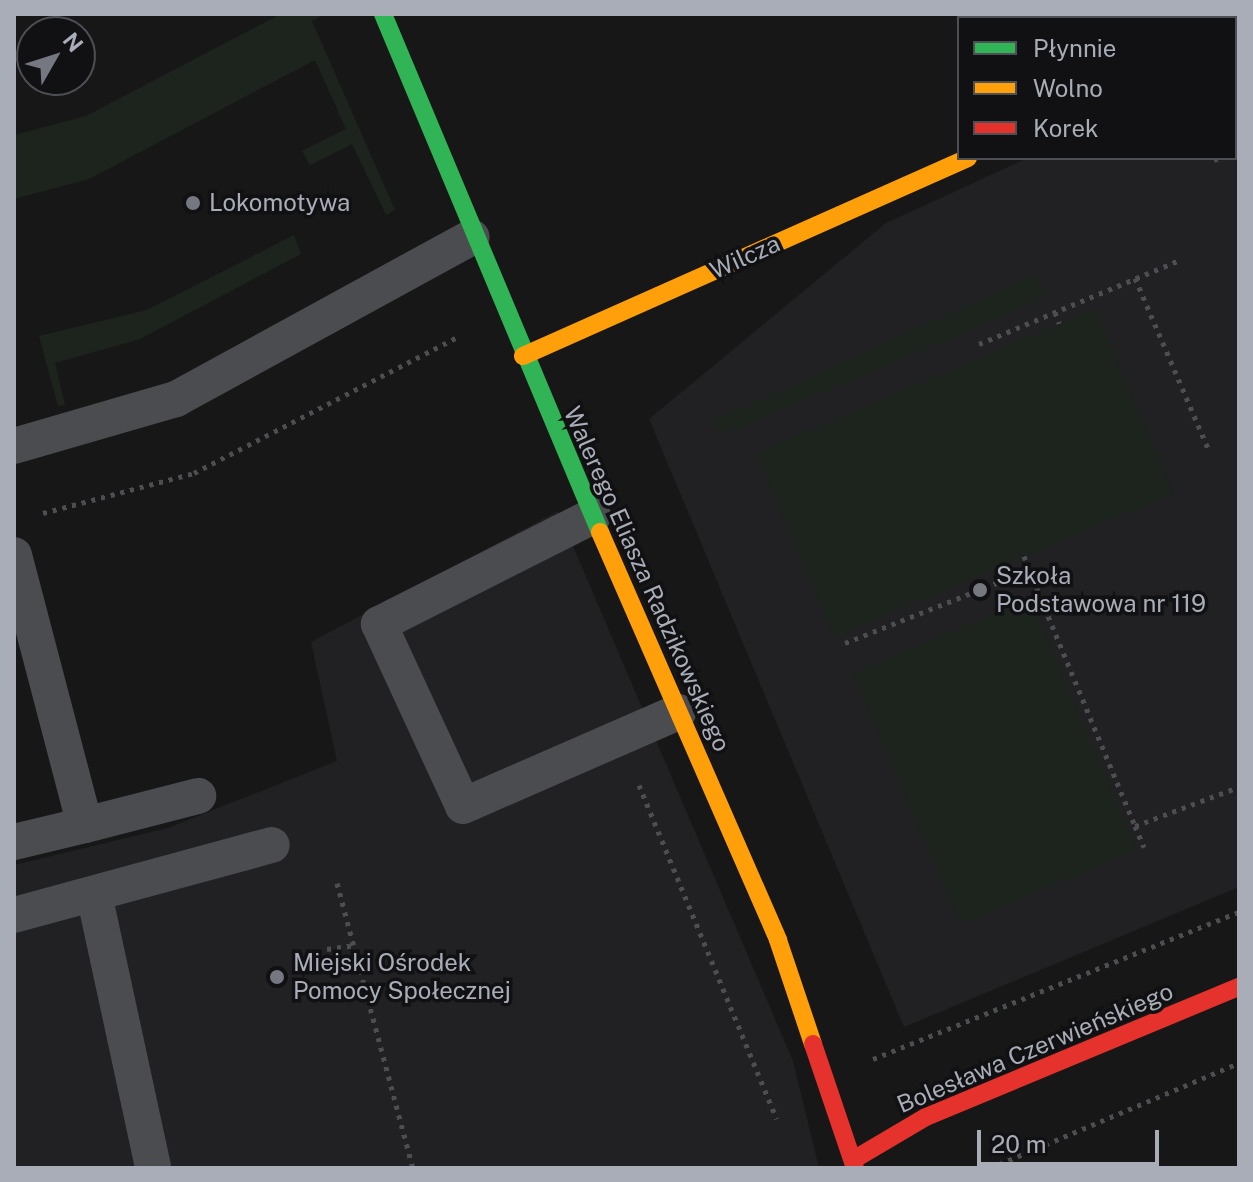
<!DOCTYPE html>
<meta charset="utf-8">
<style>
body{margin:0}
#map{position:relative;width:1253px;height:1182px;overflow:hidden;background:#171717;font-family:"Public Sans",sans-serif}
div>[style]{position:absolute}
[style*='--x']{left:calc(var(--x)*1px);top:calc(var(--y)*1px);width:calc(var(--w)*1px);rotate:calc(var(--a)*1deg)}
.built>*{inset:0;background:#212123}
.green>*{inset:0;background:#1d241e;transform-origin:0 0}
.path>*{height:5px;margin-top:-2.5px;transform-origin:0;background:repeating-linear-gradient(90deg,#4d4e52 0 4px,transparent 0 10px)}
.lane>*{height:36px;margin:-18px;padding:0 18px;transform-origin:18px;border-radius:18px;background:#4b4c50}
.street>*{height:44px;margin:-22px;padding:0 22px;transform-origin:22px;border-radius:22px;background:#4b4c50}
.fast>*{height:18px;margin:-9px;padding:0 9px;transform-origin:9px;border-radius:9px;background:#30b455}
.slow>*{height:18px;margin:-9px;padding:0 9px;transform-origin:9px;border-radius:9px;background:#ff9f0a}
.jam>*{height:18px;margin:-9px;padding:0 9px;transform-origin:9px;border-radius:9px;background:#e5322d}
.dots>*{width:22px;height:22px;translate:-50% -50%;box-sizing:border-box;border:4px solid #111113;border-radius:50%}
span{translate:-50% -50%;white-space:nowrap;text-align:center;line-height:1.15;-webkit-text-stroke:7px #111113;paint-order:stroke}
.poi-label{font-size:24px;color:#a8adb8}
.left{translate:0 -50%;text-align:left}
.street-label{font-size:24px;color:#a8adb8}
.frame{position:absolute;inset:0;border:16px solid #a8adb8;pointer-events:none}
.legend{position:absolute;left:957px;top:16px;width:280px;height:144px;box-sizing:border-box;background:#111113;border:2px solid #4d4f55;margin:0;padding:10px 14px;list-style:none;font-size:24px;color:#a8adb8}
.legend li{display:flex;align-items:center;gap:16px;height:40px}
.legend b{width:40px;border:2px solid #4d4f55}
.north{position:absolute;left:16px;top:16px;width:80px;height:80px;box-sizing:border-box;background:#111113;border:2px solid #4d4f55;border-radius:50%;rotate:51deg;font-size:22px;font-weight:700;line-height:32px;text-align:center;color:#a8adb8}
.north::after{content:'';display:block;margin:auto;width:28px;height:36px;background:#757880;clip-path:polygon(50% 0,100% 100%,50% 72%,0 100%)}
.scale{position:absolute;left:977px;top:1130px;width:182px;height:36px;box-sizing:border-box;border:4px solid #a8adb8;border-top:0;padding-left:10px;font-size:24px;line-height:28px;white-space:nowrap;color:#a8adb8;-webkit-text-stroke:6px #111113;paint-order:stroke}
</style>
<div id="map">
<div class="built">
<div style="clip-path:polygon(1239px 63px,1239px 887px,904px 1027px,649px 419px,886px 223px,1028px 158px,1235px 158px)"></div>
<div style="clip-path:polygon(558px 511px,793px 1061px,819px 1168px,14px 1168px,14px 865px,168px 828px,337px 761px,311px 642px)"></div>
</div>
<div class="green">
<div style="clip-path:polygon(281px 14px,324px 14px,312px 21px,395px 210px,386px 215px,352px 144px,310px 165px,302px 151px,346px 129px,315px 60px,89px 179px,14px 199px,14px 135px,86px 116px)"></div>
<div style="clip-path:polygon(294px 235px,301px 254px,140px 339px,55px 363px,65px 405px,58px 406px,39px 336px,147px 310px)"></div>
<div style="clip-path:polygon(1036px 274px,1046px 298px,721px 435px,714px 421px)"></div>
<div style="left:1095px;top:309px;width:200px;height:368px;rotate:67deg"></div>
<div style="left:1030px;top:598px;width:273px;height:192px;rotate:67deg"></div>
</div>
<div class="path">
<div style="--x:1235;--y:151;--w:4;--a:-27"></div>
<div style="--x:1214;--y:160;--w:5;--a:-22"></div>
<div style="--x:1135;--y:278;--w:185;--a:66.8"></div>
<div style="--x:1055;--y:312;--w:12;--a:70"></div>
<div style="--x:979;--y:344;--w:218;--a:-22.7"></div>
<div style="--x:43;--y:513;--w:156;--a:-14.8"></div>
<div style="--x:194;--y:473;--w:297;--a:-27.3"></div>
<div style="--x:1024;--y:556;--w:15;--a:70"></div>
<div style="--x:845;--y:643;--w:198;--a:-21.6"></div>
<div style="--x:1029;--y:570;--w:277;--a:67.5"></div>
<div style="--x:1135;--y:826;--w:111;--a:-20.6"></div>
<div style="--x:639;--y:785;--w:361;--a:67.6"></div>
<div style="--x:1135;--y:826;--w:23;--a:67"></div>
<div style="--x:337;--y:883;--w:295;--a:75.1"></div>
<div style="--x:327;--y:949;--w:27;--a:-8"></div>
<div style="--x:873;--y:1059;--w:394;--a:-21.9"></div>
<div style="--x:990;--y:1168;--w:270;--a:-22.9"></div>
</div>
<div class="lane">
<div style="--x:14;--y:446;--w:169;--a:-16.2"></div>
<div style="--x:176;--y:399;--w:337;--a:-28.7"></div>
<div style="--x:593;--y:516;--w:240;--a:153.2"></div>
<div style="--x:379;--y:624;--w:200;--a:65.2"></div>
<div style="--x:463;--y:806;--w:235;--a:-23.6"></div>
<div style="--x:14;--y:555;--w:279;--a:75.3"></div>
<div style="--x:85;--y:825;--w:117;--a:-14.4"></div>
<div style="--x:14;--y:842;--w:73;--a:-13.5"></div>
<div style="--x:94;--y:894;--w:280;--a:77.8"></div>
<div style="--x:14;--y:915;--w:267;--a:-15.2"></div>
</div>
<div class="street">
<div style="--x:1235;--y:39;--w:4;--a:-27"></div>
</div>
<div class="fast">
<div style="--x:383;--y:14;--w:562;--a:67.27"></div>
</div>
<div class="slow">
<div style="--x:523;--y:356;--w:487;--a:-24"></div>
<div style="--x:600;--y:532;--w:445;--a:66.4"></div>
<div style="--x:778;--y:940;--w:110;--a:71.4"></div>
</div>
<div class="jam">
<div style="--x:813;--y:1044;--w:131;--a:71.3"></div>
<div style="--x:853;--y:1160;--w:85;--a:-30.5"></div>
<div style="--x:926;--y:1117;--w:339;--a:-22.6"></div>
</div>
<div class="dots">
<div style="left:193px;top:203px;background:#757880"></div>
<div style="left:980px;top:590px;background:#757880"></div>
<div style="left:277px;top:977px;background:#757880"></div>
</div>
<div class="poi-label">
<span class="left" style="left:209px;top:203px">Lokomotywa</span>
<span class="left" style="left:996px;top:590px">Szkoła<br>Podstawowa nr 119</span>
<span class="left" style="left:293px;top:977px">Miejski Ośrodek<br>Pomocy Społecznej</span>
</div>
<div class="street-label">
<span style="left:745px;top:257px;rotate:-24deg">Wilcza</span>
<span style="left:647px;top:579px;rotate:66deg">Walerego Eliasza Radzikowskiego</span>
<span style="left:1035px;top:1048px;rotate:-23deg">Bolesława Czerwieńskiego</span>
</div>
<div class="frame"></div>
<ul class="legend">
<li><b style="height:10px;background:#30b455"></b>Płynnie</li>
<li><b style="height:10px;background:#ff9f0a"></b>Wolno</li>
<li><b style="height:10px;background:#e5322d"></b>Korek</li>
</ul>
<div class="north">N</div>
<div class="scale">20 m</div>
</div>
